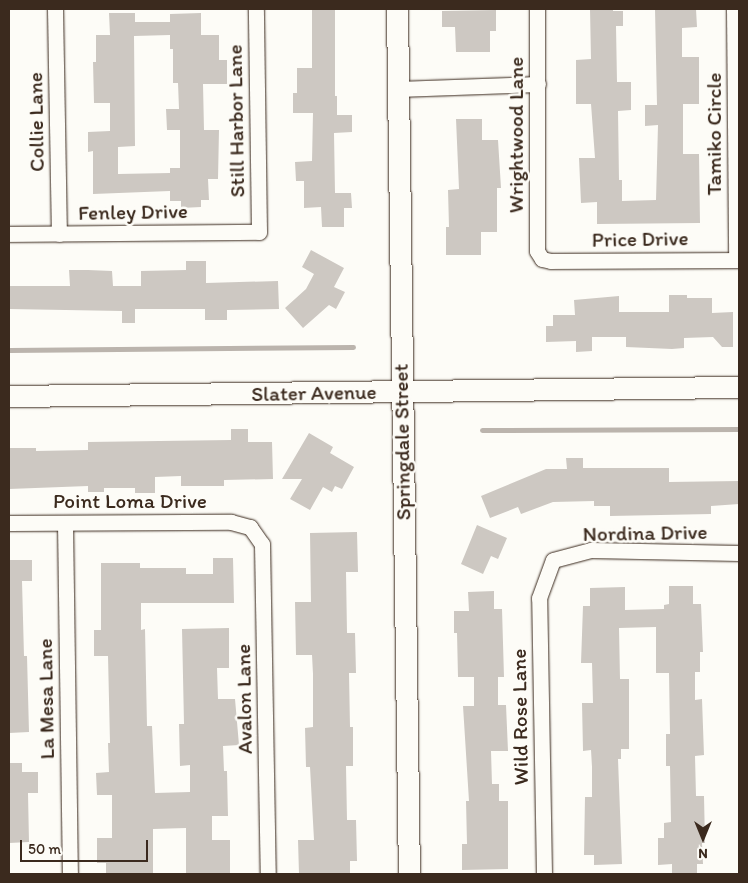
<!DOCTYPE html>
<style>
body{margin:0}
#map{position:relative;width:748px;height:883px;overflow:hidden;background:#fdfcf7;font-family:Itim,sans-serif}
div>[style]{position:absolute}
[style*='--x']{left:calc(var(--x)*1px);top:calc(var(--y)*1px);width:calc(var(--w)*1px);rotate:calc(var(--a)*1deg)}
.stream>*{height:5px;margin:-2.5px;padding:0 2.5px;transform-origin:2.5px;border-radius:2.5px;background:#bbb4ad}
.building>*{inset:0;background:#cdc8c2}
.roads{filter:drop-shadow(0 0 1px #3b2a1e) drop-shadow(0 0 1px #3b2a1e)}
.street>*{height:15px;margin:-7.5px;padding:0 7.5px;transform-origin:7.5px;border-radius:7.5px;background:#fdfcf7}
.secondary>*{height:21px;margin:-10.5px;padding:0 10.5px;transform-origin:10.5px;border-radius:10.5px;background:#fdfcf7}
span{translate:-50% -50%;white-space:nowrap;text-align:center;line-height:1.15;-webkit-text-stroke:5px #fdfcf7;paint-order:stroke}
.street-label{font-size:21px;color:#3b2a1e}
.frame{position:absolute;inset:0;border:10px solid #3b2a1e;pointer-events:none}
.north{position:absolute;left:678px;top:813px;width:50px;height:50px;-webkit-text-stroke:4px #fdfcf7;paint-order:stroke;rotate:180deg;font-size:14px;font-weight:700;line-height:20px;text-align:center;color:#3b2a1e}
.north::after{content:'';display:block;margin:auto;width:18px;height:22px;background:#3b2a1e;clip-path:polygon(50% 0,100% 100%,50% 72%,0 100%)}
.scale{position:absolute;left:20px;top:840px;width:128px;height:22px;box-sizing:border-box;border:2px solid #3b2a1e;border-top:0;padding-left:6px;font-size:15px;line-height:18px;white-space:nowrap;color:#3b2a1e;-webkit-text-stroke:4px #fdfcf7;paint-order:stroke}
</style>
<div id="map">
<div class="stream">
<div style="--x:9;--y:350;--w:344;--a:-0.5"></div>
<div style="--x:482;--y:430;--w:257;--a:-0.2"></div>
</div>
<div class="building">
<div style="clip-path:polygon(312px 9px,335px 9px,335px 96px,337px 96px,337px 115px,352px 115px,352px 132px,334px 133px,335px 193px,351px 193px,352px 208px,344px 208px,344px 227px,322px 227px,321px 207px,304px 208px,304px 181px,296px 181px,295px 162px,312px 161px,313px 113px,293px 113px,293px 93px,297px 93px,297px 68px,312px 68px)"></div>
<div style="clip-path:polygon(590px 9px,613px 9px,613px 11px,623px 11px,623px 26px,616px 26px,617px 82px,631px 82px,631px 110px,618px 111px,619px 180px,622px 180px,622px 201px,656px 200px,658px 125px,645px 126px,645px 105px,657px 105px,655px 9px,696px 9px,697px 27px,682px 28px,682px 57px,699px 57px,699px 104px,683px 104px,683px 154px,699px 154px,700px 223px,597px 224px,597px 202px,581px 203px,579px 158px,595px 158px,591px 104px,576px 104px,576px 60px,591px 59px)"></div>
<div style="clip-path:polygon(496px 10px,496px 31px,490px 31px,490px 52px,456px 52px,455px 27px,442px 27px,442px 11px)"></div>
<div style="clip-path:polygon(evenodd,109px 13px,135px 13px,135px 22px,170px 22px,170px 14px,201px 13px,201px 35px,219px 35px,219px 60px,227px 60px,227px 84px,203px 84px,204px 130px,219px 130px,218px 179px,208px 179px,209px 200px,201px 200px,201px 207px,181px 208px,181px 201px,170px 201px,170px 191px,93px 194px,93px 151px,88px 152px,88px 132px,110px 131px,110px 103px,94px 103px,93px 62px,96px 62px,96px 35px,110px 35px,109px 13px,170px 35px,170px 49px,173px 49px,173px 83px,178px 83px,179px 109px,166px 109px,167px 130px,180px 130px,180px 168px,170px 168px,170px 173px,118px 174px,118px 147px,135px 146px,134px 36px,170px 35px)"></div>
<div style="clip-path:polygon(456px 119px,482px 119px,482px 140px,498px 140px,501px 188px,497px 188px,497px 232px,481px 232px,481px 255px,446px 255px,446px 227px,449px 227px,448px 190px,459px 189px)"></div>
<div style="clip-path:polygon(311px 250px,344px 268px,334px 287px,345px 292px,336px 309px,329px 305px,303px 328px,285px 308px,306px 289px,314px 274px,302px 267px)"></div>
<div style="clip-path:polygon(186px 261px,206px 261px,206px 283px,278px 281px,279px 309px,227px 310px,227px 320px,205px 320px,205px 309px,135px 309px,135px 323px,122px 323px,122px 311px,9px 309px,9px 286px,70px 286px,69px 270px,88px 270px,112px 271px,113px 286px,141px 286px,141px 271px,186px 270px)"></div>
<div style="clip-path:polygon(669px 295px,687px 295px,687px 298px,712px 298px,712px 313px,733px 312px,733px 347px,722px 347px,713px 337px,684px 338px,684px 348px,672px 349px,626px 347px,626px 337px,592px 337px,592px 351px,576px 352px,576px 341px,546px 342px,546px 326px,553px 326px,553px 315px,575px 315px,574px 300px,619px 296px,619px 312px,669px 312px)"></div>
<div style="clip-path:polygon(231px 429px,248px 429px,248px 442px,272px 442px,273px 479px,224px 480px,224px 486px,181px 486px,181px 476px,155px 477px,155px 493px,135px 493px,135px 488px,104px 488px,104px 492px,88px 492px,88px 486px,9px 489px,9px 448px,36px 448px,36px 451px,88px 450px,88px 442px,231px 440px)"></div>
<div style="clip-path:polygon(309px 433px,333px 447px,330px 453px,354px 467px,342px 489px,335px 486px,332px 492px,323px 487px,310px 510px,290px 499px,302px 479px,282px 479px)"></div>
<div style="clip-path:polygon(566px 458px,583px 458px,583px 468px,669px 468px,669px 482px,739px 481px,739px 504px,711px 506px,711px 514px,610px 516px,610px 506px,594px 506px,594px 501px,553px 502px,521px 514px,518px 507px,490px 518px,481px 496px,546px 469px,567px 469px)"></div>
<div style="clip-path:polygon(477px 525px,507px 538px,498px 559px,491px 556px,483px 574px,461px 564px)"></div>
<div style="clip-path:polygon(357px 532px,358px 572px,346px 572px,347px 633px,355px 633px,356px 673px,349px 673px,350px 727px,353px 727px,353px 766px,346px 766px,347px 820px,356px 820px,357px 861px,350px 861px,350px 874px,299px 874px,298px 840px,314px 840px,310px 767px,306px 767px,305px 728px,313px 727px,313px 674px,312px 655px,296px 655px,295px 602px,311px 602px,310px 533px)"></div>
<div style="clip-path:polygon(213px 558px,233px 558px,234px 603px,141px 603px,141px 630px,145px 629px,147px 726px,152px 726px,155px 793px,190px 792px,190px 765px,180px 766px,179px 724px,184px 724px,182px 629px,229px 628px,229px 668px,217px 668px,218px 699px,235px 699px,239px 745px,223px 746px,224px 771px,227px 771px,228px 816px,212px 816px,212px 840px,230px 840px,230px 874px,186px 874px,186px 828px,153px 829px,153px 874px,106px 874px,106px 863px,97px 863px,97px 838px,112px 838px,112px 795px,97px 795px,96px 773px,109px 772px,108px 743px,110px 743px,108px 656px,94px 656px,94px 630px,101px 630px,101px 563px,140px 563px,140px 568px,186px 568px,186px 574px,213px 574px)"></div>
<div style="clip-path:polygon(9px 560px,32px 560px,32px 581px,22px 581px,24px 656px,27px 656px,29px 732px,9px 733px)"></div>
<div style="clip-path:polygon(669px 586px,693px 586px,693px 604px,701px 604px,703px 652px,700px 652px,700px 672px,695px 672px,695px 700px,702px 699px,704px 755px,695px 756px,696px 796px,704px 796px,705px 843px,702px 843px,703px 864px,697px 864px,697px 874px,672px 874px,672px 864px,658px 865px,658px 838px,664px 838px,664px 823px,671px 822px,670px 766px,666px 766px,666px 734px,670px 734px,669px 673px,656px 673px,656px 627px,619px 628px,620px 679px,629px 679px,629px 749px,621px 749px,621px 759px,618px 759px,622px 864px,594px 865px,594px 855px,584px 855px,585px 797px,592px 797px,592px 767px,591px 750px,583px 751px,582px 703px,593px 703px,592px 663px,581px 663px,583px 606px,590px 606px,590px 588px,625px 587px,625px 610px,664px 609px,664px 605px,669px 604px)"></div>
<div style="clip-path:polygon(494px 591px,494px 609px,502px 609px,504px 677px,498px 677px,498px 705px,506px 705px,508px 751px,491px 751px,492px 784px,499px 784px,499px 801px,508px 801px,508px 869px,462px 870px,462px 844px,467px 844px,466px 801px,469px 801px,463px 706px,474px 706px,474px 677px,458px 677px,457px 633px,454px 633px,454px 611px,469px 611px,468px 592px)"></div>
<div style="clip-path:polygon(9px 763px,22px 763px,22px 772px,38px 772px,38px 793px,28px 793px,29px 842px,9px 843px)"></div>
</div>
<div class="roads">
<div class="street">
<div style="--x:55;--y:9;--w:225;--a:89"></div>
<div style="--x:537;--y:9;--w:242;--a:90"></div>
<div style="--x:537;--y:251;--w:9;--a:58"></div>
<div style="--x:542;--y:259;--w:9;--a:13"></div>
<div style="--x:551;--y:261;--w:188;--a:-0.3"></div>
<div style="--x:734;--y:9;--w:251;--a:89.5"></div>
<div style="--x:398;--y:89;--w:140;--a:-2"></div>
<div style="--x:9;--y:234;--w:250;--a:-0.5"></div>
<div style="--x:259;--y:232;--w:223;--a:-90.8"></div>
<div style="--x:9;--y:523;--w:222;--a:-0.3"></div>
<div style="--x:231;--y:522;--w:20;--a:15"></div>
<div style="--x:250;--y:527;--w:21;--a:55"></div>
<div style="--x:262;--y:544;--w:330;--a:89"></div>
<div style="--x:65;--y:523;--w:351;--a:89.2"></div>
<div style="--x:544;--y:874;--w:276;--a:-91"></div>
<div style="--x:539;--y:598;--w:40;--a:-69.8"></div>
<div style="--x:553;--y:560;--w:39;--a:-15"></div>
<div style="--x:591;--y:550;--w:148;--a:1.2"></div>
</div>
<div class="secondary">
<div style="--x:397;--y:9;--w:865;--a:89.21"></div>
<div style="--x:9;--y:396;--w:730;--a:-0.71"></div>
</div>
</div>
<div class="street-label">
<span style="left:236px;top:121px;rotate:-91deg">Still Harbor Lane</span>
<span style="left:36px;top:122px;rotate:-91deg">Collie Lane</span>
<span style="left:714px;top:134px;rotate:-90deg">Tamiko Circle</span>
<span style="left:516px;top:135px;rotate:-90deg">Wrightwood Lane</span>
<span style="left:133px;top:212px;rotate:-1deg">Fenley Drive</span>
<span style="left:640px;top:239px;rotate:-1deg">Price Drive</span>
<span style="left:314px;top:393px;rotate:-1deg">Slater Avenue</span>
<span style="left:402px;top:442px;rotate:-91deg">Springdale Street</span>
<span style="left:130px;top:501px">Point Loma Drive</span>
<span style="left:645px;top:533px;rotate:-1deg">Nordina Drive</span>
<span style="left:46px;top:699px;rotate:-91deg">La Mesa Lane</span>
<span style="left:244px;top:699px;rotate:-91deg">Avalon Lane</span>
<span style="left:520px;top:717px;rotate:-91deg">Wild Rose Lane</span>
</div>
<div class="frame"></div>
<div class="north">N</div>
<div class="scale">50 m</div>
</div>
